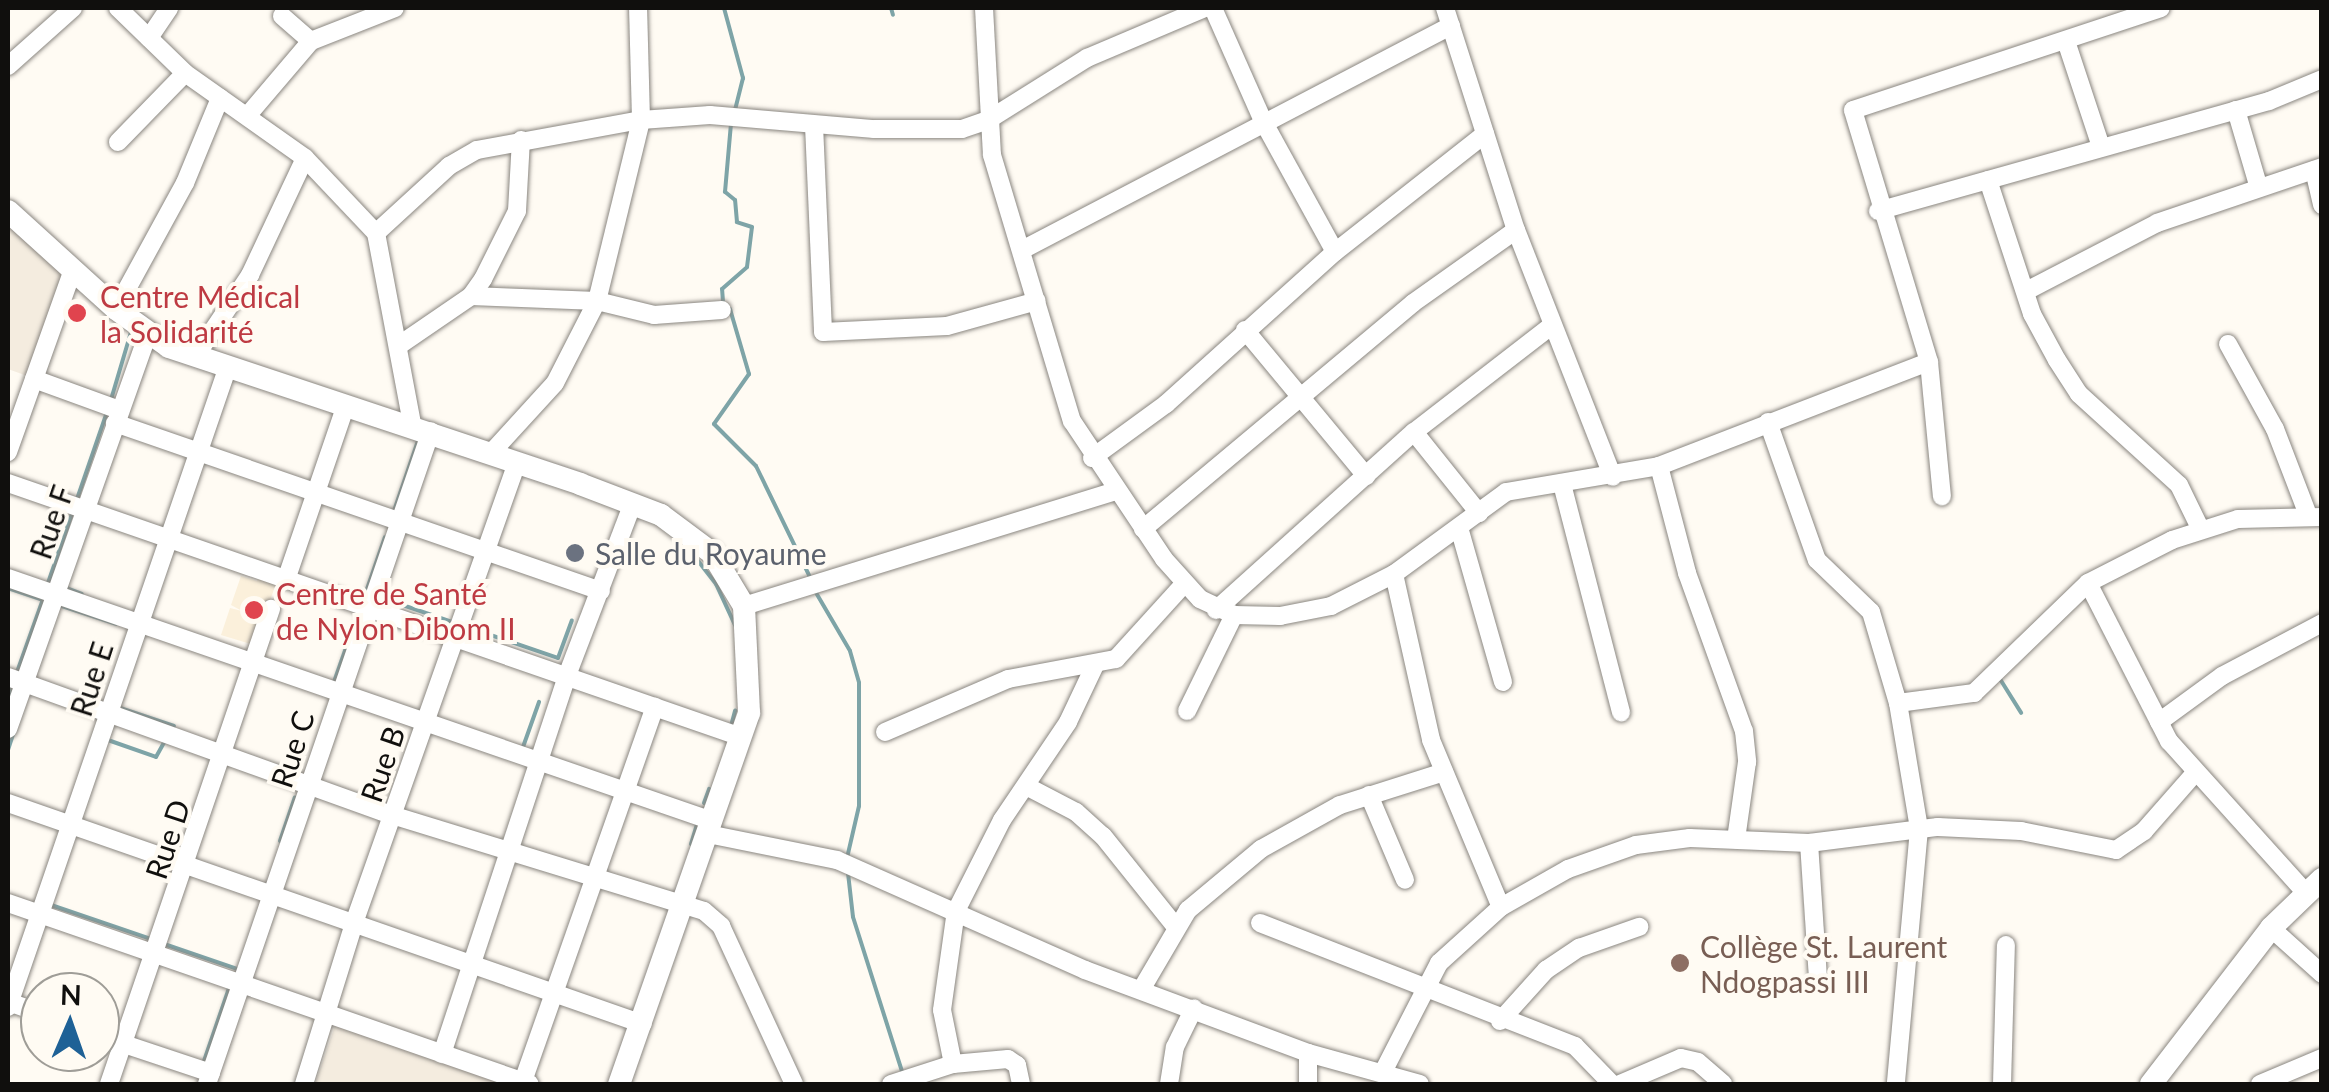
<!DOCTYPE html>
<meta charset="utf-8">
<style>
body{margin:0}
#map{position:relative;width:2329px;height:1092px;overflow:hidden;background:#fffbf3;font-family:Lato,sans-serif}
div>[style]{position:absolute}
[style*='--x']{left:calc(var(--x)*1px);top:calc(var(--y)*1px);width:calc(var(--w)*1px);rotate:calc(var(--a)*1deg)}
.built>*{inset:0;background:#f4ecdf}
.medical>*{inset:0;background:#fbf0db}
.stream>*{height:4px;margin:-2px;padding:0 2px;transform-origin:2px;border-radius:2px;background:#7ea4a7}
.roads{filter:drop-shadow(0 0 2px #8a8680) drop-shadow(0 0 2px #8a8680)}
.minor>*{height:18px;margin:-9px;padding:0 9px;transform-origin:9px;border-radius:9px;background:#fff}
.major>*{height:22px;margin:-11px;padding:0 11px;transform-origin:11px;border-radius:11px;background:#fff}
.dots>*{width:28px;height:28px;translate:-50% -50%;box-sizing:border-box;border:5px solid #fffbf3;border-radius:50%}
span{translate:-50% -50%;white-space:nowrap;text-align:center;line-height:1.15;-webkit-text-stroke:8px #fffbf3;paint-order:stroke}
.health-label{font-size:30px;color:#be3a42}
.left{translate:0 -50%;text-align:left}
.street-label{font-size:30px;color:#100f0d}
.worship-label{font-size:30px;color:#5b616d}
.education-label{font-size:30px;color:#785e54}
.frame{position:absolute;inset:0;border:10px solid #100f0d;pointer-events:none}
.north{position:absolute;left:20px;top:972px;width:100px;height:100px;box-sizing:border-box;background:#fffbf3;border:2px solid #9f9d97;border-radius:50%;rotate:2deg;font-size:28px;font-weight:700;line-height:40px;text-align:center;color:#100f0d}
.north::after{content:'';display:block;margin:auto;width:35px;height:45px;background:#1e6196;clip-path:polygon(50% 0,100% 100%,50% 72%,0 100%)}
</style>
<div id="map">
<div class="built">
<div style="clip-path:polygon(8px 220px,74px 260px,30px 377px,8px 369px)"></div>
<div style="clip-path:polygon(335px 1026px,503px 1083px,503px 1084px,315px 1084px)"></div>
</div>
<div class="medical">
<div style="clip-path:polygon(260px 575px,277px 581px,254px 645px,221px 635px,230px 608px,242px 611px,231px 605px,241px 576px,257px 581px)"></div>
</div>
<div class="stream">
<div style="--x:724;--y:8;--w:73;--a:74.8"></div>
<div style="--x:743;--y:78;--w:32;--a:104"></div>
<div style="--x:891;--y:8;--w:7;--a:74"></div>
<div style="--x:723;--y:302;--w:13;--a:-94"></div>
<div style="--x:722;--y:289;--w:33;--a:-41"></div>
<div style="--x:747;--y:267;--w:40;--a:-82.9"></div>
<div style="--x:752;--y:227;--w:16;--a:-162"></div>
<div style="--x:737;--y:222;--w:22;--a:-95"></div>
<div style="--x:735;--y:200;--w:13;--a:-141"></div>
<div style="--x:725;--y:192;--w:69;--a:-85"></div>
<div style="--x:730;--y:309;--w:68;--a:73.7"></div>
<div style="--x:749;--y:374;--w:61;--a:125"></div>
<div style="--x:714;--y:424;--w:59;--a:45"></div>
<div style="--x:756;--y:466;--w:123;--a:64.1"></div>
<div style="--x:110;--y:403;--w:74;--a:-73.5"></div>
<div style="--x:76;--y:502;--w:95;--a:-71"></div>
<div style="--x:394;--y:511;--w:74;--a:-71.1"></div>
<div style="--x:688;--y:548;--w:46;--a:52.1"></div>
<div style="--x:716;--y:584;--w:45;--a:65.1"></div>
<div style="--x:48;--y:583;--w:76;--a:-70.9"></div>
<div style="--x:64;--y:587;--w:19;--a:21"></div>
<div style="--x:8;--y:588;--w:36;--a:19"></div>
<div style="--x:815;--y:591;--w:69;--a:59.7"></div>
<div style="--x:850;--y:651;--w:33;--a:74"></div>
<div style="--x:859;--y:683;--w:123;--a:90"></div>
<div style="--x:859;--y:806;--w:53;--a:103"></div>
<div style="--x:365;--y:595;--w:61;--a:-71"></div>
<div style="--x:382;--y:598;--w:77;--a:18.9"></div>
<div style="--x:59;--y:605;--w:60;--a:18.4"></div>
<div style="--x:464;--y:626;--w:99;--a:18.8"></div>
<div style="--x:558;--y:658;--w:40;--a:-69.8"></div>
<div style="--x:16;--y:675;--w:81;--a:-70.4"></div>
<div style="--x:2000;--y:679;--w:40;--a:58"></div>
<div style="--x:334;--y:682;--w:75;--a:-70.6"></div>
<div style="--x:8;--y:701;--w:18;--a:-74"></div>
<div style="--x:117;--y:707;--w:60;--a:18.4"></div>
<div style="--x:731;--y:726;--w:16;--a:-75"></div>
<div style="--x:105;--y:739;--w:54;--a:19.4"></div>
<div style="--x:156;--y:757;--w:18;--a:-61"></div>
<div style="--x:523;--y:747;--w:48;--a:-70.4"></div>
<div style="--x:8;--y:750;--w:20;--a:-72"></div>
<div style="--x:704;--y:803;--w:15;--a:-70"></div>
<div style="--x:280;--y:841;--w:46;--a:-71.2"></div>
<div style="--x:691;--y:844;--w:21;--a:-73"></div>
<div style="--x:848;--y:873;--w:44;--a:83.5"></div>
<div style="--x:853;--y:917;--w:166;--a:72.4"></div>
<div style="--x:51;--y:905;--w:106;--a:18.8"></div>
<div style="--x:167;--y:945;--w:74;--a:18.9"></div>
<div style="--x:203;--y:1064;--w:80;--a:-71.1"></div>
</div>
<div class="roads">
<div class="minor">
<div style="--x:118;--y:8;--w:93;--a:44.1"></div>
<div style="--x:185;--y:73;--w:147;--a:35.3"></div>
<div style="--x:305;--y:158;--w:103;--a:46.6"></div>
<div style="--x:376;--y:233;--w:194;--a:79.3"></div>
<div style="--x:984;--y:8;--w:147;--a:86.9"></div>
<div style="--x:992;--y:155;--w:278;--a:73.3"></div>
<div style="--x:1072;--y:421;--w:166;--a:56.3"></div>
<div style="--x:1164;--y:559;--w:54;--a:48"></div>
<div style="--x:1200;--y:599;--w:38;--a:25"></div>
<div style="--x:1234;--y:615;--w:46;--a:1.2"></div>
<div style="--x:1280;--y:616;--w:52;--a:-11.1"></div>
<div style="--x:1331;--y:606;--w:71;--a:-26.9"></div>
<div style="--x:1394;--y:574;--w:139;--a:-36.2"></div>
<div style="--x:1506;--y:492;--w:155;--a:-9.6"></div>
<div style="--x:1659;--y:466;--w:289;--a:-21.1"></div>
<div style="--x:1929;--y:362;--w:263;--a:-106.8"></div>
<div style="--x:1853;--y:110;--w:324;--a:-18.3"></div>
<div style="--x:1213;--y:8;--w:124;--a:66.1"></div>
<div style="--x:1263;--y:121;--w:149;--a:61.2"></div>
<div style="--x:1445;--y:8;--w:233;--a:72.3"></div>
<div style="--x:1516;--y:230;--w:265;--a:68.6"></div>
<div style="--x:282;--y:16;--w:38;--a:41"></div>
<div style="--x:149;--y:38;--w:36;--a:-56"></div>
<div style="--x:2066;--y:41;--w:108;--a:71.7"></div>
<div style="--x:8;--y:66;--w:87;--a:-41.7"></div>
<div style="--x:2236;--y:110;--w:81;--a:73.6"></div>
<div style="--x:248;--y:115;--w:97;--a:-49.6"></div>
<div style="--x:311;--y:41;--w:90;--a:-21.4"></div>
<div style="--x:814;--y:125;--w:207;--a:87.5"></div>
<div style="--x:823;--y:332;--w:124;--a:-2.8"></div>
<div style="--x:947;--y:326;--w:93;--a:-15.5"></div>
<div style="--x:118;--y:142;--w:96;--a:-45.8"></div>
<div style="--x:2314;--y:170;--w:36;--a:77"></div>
<div style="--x:1988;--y:180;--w:141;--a:71.8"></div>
<div style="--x:2032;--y:314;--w:52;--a:61.5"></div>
<div style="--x:2057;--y:360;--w:40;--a:57.1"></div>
<div style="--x:2079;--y:394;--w:135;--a:42.3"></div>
<div style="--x:2179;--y:485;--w:48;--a:64"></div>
<div style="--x:1878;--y:211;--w:406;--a:-15.7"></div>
<div style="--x:2269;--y:101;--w:57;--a:-22.5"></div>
<div style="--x:376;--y:233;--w:99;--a:-42.5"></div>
<div style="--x:449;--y:166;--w:32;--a:-30"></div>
<div style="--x:477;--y:150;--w:167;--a:-10.4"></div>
<div style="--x:641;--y:120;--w:112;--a:-91.5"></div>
<div style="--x:1022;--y:250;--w:484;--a:-27.6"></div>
<div style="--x:2028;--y:290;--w:145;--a:-27.4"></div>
<div style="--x:2157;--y:223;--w:174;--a:-18.7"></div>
<div style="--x:471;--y:296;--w:126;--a:2.3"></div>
<div style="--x:597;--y:301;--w:59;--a:13.8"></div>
<div style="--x:654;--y:315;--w:68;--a:-4.2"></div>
<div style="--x:116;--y:309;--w:144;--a:-61.3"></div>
<div style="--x:185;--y:183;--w:92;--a:-67.6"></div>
<div style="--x:1245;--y:330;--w:190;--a:50.3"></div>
<div style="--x:401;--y:344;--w:85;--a:-34.4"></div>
<div style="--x:471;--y:296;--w:21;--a:-55"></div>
<div style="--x:483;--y:279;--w:76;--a:-63.4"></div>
<div style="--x:517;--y:211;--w:71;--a:-86.8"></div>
<div style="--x:2228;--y:344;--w:97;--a:61.1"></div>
<div style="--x:2275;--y:429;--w:92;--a:69"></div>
<div style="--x:195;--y:357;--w:99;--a:-56.1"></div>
<div style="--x:250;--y:275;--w:129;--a:-64.8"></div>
<div style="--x:1929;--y:362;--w:135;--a:84.5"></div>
<div style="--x:34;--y:379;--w:90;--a:20"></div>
<div style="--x:1768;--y:422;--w:146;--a:70.5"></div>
<div style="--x:1817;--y:560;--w:75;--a:43.9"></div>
<div style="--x:1871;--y:612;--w:95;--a:73.5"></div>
<div style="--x:1898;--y:703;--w:128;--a:80.5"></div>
<div style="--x:1919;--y:829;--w:256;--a:95.2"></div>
<div style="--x:115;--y:423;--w:514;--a:19.07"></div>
<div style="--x:1414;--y:432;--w:104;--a:51.3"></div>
<div style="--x:8;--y:452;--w:194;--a:-70.4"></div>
<div style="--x:492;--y:452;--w:93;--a:-47.6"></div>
<div style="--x:555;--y:383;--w:92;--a:-62.9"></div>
<div style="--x:597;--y:301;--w:186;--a:-76.3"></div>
<div style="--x:641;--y:120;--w:69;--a:-4.1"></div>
<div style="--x:710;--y:115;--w:165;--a:4.9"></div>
<div style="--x:874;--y:129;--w:88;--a:0"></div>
<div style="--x:962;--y:129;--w:28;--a:-19"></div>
<div style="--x:988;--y:120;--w:117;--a:-32.1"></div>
<div style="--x:1087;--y:58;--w:128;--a:-23"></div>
<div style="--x:1092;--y:458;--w:92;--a:-36.1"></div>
<div style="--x:1166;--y:404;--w:227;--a:-42"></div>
<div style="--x:1335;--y:252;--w:191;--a:-38.2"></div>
<div style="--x:1659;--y:466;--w:111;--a:75.3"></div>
<div style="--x:1687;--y:573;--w:168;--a:70.2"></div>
<div style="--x:1744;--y:731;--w:31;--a:84"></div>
<div style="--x:1747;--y:762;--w:78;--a:98.1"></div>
<div style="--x:8;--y:483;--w:776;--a:19.11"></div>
<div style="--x:1562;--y:484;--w:236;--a:75.5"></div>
<div style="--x:1143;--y:529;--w:352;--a:-39.9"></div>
<div style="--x:1413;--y:303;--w:126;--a:-35.3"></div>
<div style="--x:1460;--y:531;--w:157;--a:74.1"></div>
<div style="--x:1394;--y:574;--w:170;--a:77.4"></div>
<div style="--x:1431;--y:740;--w:181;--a:67.3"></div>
<div style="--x:287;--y:577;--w:182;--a:-71.1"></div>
<div style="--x:8;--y:578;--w:745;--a:19.04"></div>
<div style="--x:2088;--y:583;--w:178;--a:62.9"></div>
<div style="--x:2169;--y:741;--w:205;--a:48"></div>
<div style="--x:744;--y:606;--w:389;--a:-17.2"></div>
<div style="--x:1216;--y:610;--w:266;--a:-42"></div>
<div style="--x:1414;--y:432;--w:173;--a:-37.7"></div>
<div style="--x:8;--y:677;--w:411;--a:19.8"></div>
<div style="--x:395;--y:816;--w:323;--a:17.1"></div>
<div style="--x:704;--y:911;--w:23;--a:41"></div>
<div style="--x:721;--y:926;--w:174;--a:65.2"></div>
<div style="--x:1898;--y:703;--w:77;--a:-7.5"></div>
<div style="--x:1974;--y:693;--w:158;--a:-44"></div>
<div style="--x:2088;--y:583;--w:94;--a:-27.1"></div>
<div style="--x:2172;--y:540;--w:69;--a:-17.7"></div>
<div style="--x:2238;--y:519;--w:84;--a:-1.4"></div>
<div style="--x:1187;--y:711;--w:107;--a:-63.9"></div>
<div style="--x:2159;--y:722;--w:78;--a:-36.1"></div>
<div style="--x:2222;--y:676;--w:113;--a:-27.9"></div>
<div style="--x:8;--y:729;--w:420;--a:-70.5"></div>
<div style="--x:885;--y:732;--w:134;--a:-23.3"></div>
<div style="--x:1008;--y:679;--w:110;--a:-10.5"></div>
<div style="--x:1116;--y:659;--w:101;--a:-47.8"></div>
<div style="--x:1028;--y:787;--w:54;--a:27.5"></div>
<div style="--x:1076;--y:812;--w:36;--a:42"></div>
<div style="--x:1103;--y:836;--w:115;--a:51.3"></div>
<div style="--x:1369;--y:795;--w:92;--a:67"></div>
<div style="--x:8;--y:803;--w:672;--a:19.19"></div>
<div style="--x:708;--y:834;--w:132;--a:11.4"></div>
<div style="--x:837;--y:860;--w:271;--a:23.9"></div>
<div style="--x:1085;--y:970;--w:238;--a:20.4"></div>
<div style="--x:1308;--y:1053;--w:116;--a:15.5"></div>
<div style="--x:1809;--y:843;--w:137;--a:86.2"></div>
<div style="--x:8;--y:903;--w:552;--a:19.12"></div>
<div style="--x:1260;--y:923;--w:338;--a:21.3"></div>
<div style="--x:1575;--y:1046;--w:53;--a:45.8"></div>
<div style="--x:2271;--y:928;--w:69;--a:42"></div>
<div style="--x:1141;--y:990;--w:93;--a:-59.6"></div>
<div style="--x:1188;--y:910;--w:95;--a:-39.9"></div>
<div style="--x:1261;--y:849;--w:90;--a:-29.1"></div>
<div style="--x:1340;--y:805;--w:109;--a:-17.6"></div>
<div style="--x:9;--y:1002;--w:33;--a:20"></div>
<div style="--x:8;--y:1007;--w:675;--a:-71.05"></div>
<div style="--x:1500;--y:1021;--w:69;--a:-48"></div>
<div style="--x:1546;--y:970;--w:40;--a:-34"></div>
<div style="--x:1579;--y:948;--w:64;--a:-19.3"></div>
<div style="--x:100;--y:1036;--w:117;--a:18.4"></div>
<div style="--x:442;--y:1054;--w:401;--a:-71.7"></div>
<div style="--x:568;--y:673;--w:180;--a:-69.1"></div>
<div style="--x:953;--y:1064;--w:55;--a:-101.5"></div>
<div style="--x:942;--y:1010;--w:100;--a:-82"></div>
<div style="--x:956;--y:911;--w:102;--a:-63.2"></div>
<div style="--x:1002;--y:820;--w:118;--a:-56"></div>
<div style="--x:1068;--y:722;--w:63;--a:-64.7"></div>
<div style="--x:1383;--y:1072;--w:123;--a:-62.8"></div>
<div style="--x:1439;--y:963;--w:84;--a:-42.1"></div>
<div style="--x:1501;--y:907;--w:77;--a:-29.6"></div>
<div style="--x:1568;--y:869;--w:72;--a:-19.4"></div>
<div style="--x:1636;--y:845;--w:54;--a:-7.4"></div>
<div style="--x:1690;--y:838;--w:119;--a:2.4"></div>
<div style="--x:1809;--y:843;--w:130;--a:-7.1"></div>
<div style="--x:1938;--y:827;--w:83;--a:2.8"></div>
<div style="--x:2021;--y:831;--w:97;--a:11.3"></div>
<div style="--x:2116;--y:850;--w:34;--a:-34"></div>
<div style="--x:2144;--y:831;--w:76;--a:-48.7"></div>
<div style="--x:109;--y:1084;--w:502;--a:-71.17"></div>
<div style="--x:207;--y:1084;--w:690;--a:-71.07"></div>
<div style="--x:304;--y:1084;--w:169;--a:-72.7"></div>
<div style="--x:354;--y:923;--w:489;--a:-70.5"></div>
<div style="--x:522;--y:1084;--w:400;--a:-70.6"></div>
<div style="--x:891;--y:1084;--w:65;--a:-17.9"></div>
<div style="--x:953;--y:1064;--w:55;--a:-5.2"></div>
<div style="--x:1008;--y:1059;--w:11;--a:34"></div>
<div style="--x:1017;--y:1065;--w:19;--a:78"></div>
<div style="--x:1169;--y:1084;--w:37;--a:-81"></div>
<div style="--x:1175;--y:1047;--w:43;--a:-64"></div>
<div style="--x:1308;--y:1084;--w:31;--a:-90"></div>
<div style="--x:1620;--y:1084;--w:66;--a:-23.1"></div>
<div style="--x:1681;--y:1058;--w:17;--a:13"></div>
<div style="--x:1698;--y:1062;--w:33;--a:41"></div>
<div style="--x:2002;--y:1084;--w:139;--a:-88.4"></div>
<div style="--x:2260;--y:1084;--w:67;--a:-22.8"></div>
</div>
<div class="major">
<div style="--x:8;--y:211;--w:146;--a:42.2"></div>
<div style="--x:116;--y:309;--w:65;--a:35.6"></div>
<div style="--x:169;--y:347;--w:433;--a:18.4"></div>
<div style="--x:580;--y:484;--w:87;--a:20.9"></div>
<div style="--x:661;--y:515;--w:64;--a:36.7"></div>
<div style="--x:712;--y:553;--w:62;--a:58.9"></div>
<div style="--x:744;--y:606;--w:107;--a:87.3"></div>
<div style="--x:749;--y:713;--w:393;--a:109.3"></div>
<div style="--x:2151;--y:1084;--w:197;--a:-52.4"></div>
<div style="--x:2271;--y:928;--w:71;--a:-43.9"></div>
</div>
</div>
<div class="dots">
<div style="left:77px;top:313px;background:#e0444e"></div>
<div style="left:575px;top:553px;background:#6b7280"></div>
<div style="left:254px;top:610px;background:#e0444e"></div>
<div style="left:1680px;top:963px;background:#8d6e63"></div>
</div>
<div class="health-label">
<span class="left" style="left:100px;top:313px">Centre Médical<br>la Solidarité</span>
<span class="left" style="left:276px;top:610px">Centre de Santé<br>de Nylon Dibom II</span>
</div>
<div class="street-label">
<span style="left:51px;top:522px;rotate:-71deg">Rue F</span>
<span style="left:91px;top:679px;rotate:-72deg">Rue E</span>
<span style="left:292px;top:749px;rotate:-72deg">Rue C</span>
<span style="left:382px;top:764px;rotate:-71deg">Rue B</span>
<span style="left:167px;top:839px;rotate:-72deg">Rue D</span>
</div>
<div class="worship-label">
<span class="left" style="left:595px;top:553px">Salle du Royaume</span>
</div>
<div class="education-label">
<span class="left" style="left:1700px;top:963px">Collège St. Laurent<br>Ndogpassi III</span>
</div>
<div class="frame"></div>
<div class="north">N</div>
</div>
